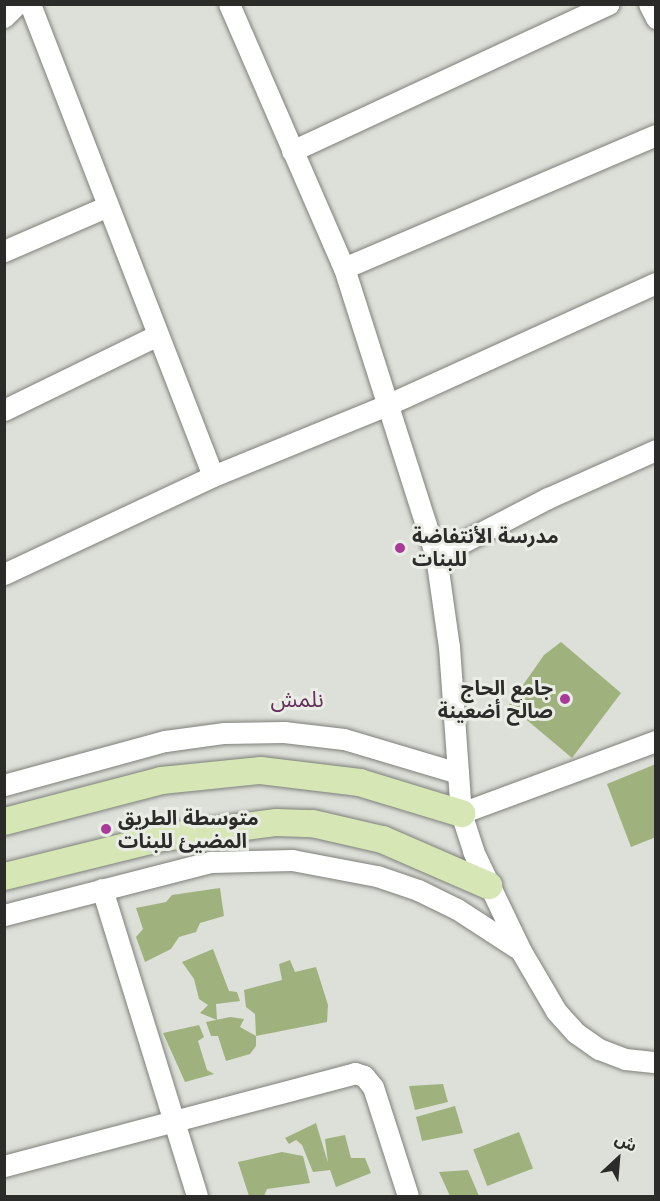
<!DOCTYPE html>
<meta charset="utf-8">
<style>
body{margin:0}
#map{position:relative;width:660px;height:1201px;overflow:hidden;background:#dddfd9;font-family:"Work Sans","Noto Sans Arabic",sans-serif}
div>[style]{position:absolute}
[style*='--x']{left:calc(var(--x)*1px);top:calc(var(--y)*1px);width:calc(var(--w)*1px);rotate:calc(var(--a)*1deg)}
.building>*{inset:0;background:#9fb27d;transform-origin:0 0}
.roads{filter:drop-shadow(0 0 2px #7e807a) drop-shadow(0 0 2px #7e807a)}
.minor>*{height:21px;margin:-10.5px;padding:0 10.5px;transform-origin:10.5px;border-radius:10.5px;background:#fff}
.major>*{height:27px;margin:-13.5px;padding:0 13.5px;transform-origin:13.5px;border-radius:13.5px;background:#d6e6b4}
.dots>*{width:16px;height:16px;translate:-50% -50%;box-sizing:border-box;border:3px solid #eaede6;border-radius:50%}
span{translate:-50% -50%;white-space:nowrap;text-align:center;line-height:1.15;-webkit-text-stroke:6px #eaede6;paint-order:stroke}
.poi-label{font-size:20px;color:#2b2c2a;font-weight:700}
.left{translate:0 -50%;text-align:left}
.right{translate:-100% -50%;text-align:right}
.quarter-label{font-size:22px;color:#67305e}
.frame{position:absolute;inset:0;border:6px solid #2b2c2a;pointer-events:none}
.north{position:absolute;left:588px;top:1129px;width:60px;height:60px;-webkit-text-stroke:4px #eaede6;paint-order:stroke;rotate:26deg;font-size:16px;font-weight:700;line-height:24px;text-align:center;color:#2b2c2a}
.north::after{content:'';display:block;margin:auto;width:21px;height:27px;background:#2b2c2a;clip-path:polygon(50% 0,100% 100%,50% 72%,0 100%)}
</style>
<div id="map">
<div class="building">
<div style="clip-path:polygon(561px 642px,621px 693px,572px 758px,509px 705px,544px 655px)"></div>
<div style="clip-path:polygon(656px 764px,656px 837px,631px 847px,607px 784px)"></div>
<div style="clip-path:polygon(220px 888px,224px 916px,200px 923px,196px 932px,179px 937px,171px 949px,145px 962px,136px 937px,143px 929px,136px 908px,166px 902px,172px 895px)"></div>
<div style="clip-path:polygon(213px 949px,229px 991px,237px 992px,240px 1001px,216px 1004px,217px 1020px,200px 1013px,208px 1005px,199px 999px,194px 979px,182px 962px)"></div>
<div style="clip-path:polygon(290px 960px,295px 972px,316px 967px,328px 1005px,327px 1022px,256px 1036px,255px 1014px,246px 1007px,244px 990px,282px 980px,279px 964px)"></div>
<div style="clip-path:polygon(230px 1017px,244px 1019px,240px 1027px,256px 1036px,256px 1046px,250px 1054px,226px 1061px,218px 1036px,211px 1036px,206px 1022px)"></div>
<div style="clip-path:polygon(199px 1025px,204px 1037px,198px 1041px,207px 1070px,214px 1074px,185px 1082px,163px 1033px)"></div>
<div style="clip-path:polygon(443px 1084px,448px 1102px,415px 1110px,409px 1086px)"></div>
<div style="clip-path:polygon(455px 1106px,463px 1133px,422px 1141px,416px 1117px)"></div>
<div style="clip-path:polygon(316px 1123px,328px 1163px,325px 1139px,345px 1135px,351px 1158px,365px 1158px,371px 1173px,336px 1187px,330px 1170px,313px 1172px,302px 1145px,296px 1140px,289px 1144px,285px 1138px)"></div>
<div style="left:519px;top:1132px;width:39px;height:49px;rotate:69deg"></div>
<div style="clip-path:polygon(282px 1152px,303px 1156px,310px 1183px,267px 1189px,264px 1196px,249px 1196px,238px 1162px)"></div>
<div style="clip-path:polygon(468px 1170px,479px 1196px,450px 1196px,439px 1172px)"></div>
</div>
<div class="roads">
<div class="minor">
<div style="--x:30;--y:4;--w:506;--a:68.81"></div>
<div style="--x:229;--y:4;--w:288;--a:66.5"></div>
<div style="--x:344;--y:268;--w:302;--a:72.3"></div>
<div style="--x:436;--y:556;--w:92;--a:81.9"></div>
<div style="--x:449;--y:647;--w:166;--a:85.9"></div>
<div style="--x:461;--y:813;--w:40;--a:72"></div>
<div style="--x:473;--y:851;--w:111;--a:64.4"></div>
<div style="--x:521;--y:951;--w:69;--a:59.7"></div>
<div style="--x:556;--y:1011;--w:30;--a:48"></div>
<div style="--x:576;--y:1033;--w:28;--a:35"></div>
<div style="--x:599;--y:1049;--w:28;--a:21"></div>
<div style="--x:625;--y:1059;--w:31;--a:6"></div>
<div style="--x:649;--y:4;--w:16;--a:63"></div>
<div style="--x:4;--y:17;--w:18;--a:-45"></div>
<div style="--x:292;--y:151;--w:349;--a:-24.9"></div>
<div style="--x:4;--y:251;--w:113;--a:-23.4"></div>
<div style="--x:344;--y:268;--w:339;--a:-23.1"></div>
<div style="--x:4;--y:410;--w:171;--a:-26"></div>
<div style="--x:436;--y:556;--w:126;--a:-27.4"></div>
<div style="--x:548;--y:498;--w:118;--a:-24"></div>
<div style="--x:4;--y:574;--w:231;--a:-25.1"></div>
<div style="--x:213;--y:476;--w:190;--a:-22.2"></div>
<div style="--x:389;--y:404;--w:293;--a:-24.4"></div>
<div style="--x:4;--y:785;--w:167;--a:-15.3"></div>
<div style="--x:165;--y:741;--w:60;--a:-7.7"></div>
<div style="--x:224;--y:733;--w:60;--a:-1"></div>
<div style="--x:284;--y:732;--w:60;--a:6.7"></div>
<div style="--x:344;--y:739;--w:119;--a:16.6"></div>
<div style="--x:461;--y:813;--w:208;--a:-20.3"></div>
<div style="--x:102;--y:889;--w:321;--a:72.8"></div>
<div style="--x:4;--y:915;--w:214;--a:-14.4"></div>
<div style="--x:211;--y:862;--w:81;--a:-1.4"></div>
<div style="--x:292;--y:860;--w:86;--a:10.7"></div>
<div style="--x:377;--y:876;--w:43;--a:18.9"></div>
<div style="--x:418;--y:890;--w:43;--a:26"></div>
<div style="--x:457;--y:909;--w:72;--a:33"></div>
<div style="--x:4;--y:1166;--w:363;--a:-14.8"></div>
<div style="--x:355;--y:1073;--w:9;--a:18"></div>
<div style="--x:364;--y:1076;--w:14;--a:51"></div>
<div style="--x:373;--y:1087;--w:114;--a:72.2"></div>
</div>
<div class="major">
<div style="--x:4;--y:821;--w:162;--a:-14.6"></div>
<div style="--x:161;--y:780;--w:100;--a:-5.8"></div>
<div style="--x:260;--y:770;--w:100;--a:6.9"></div>
<div style="--x:359;--y:782;--w:107;--a:16.9"></div>
<div style="--x:4;--y:876;--w:163;--a:-13.9"></div>
<div style="--x:162;--y:837;--w:115;--a:-7.5"></div>
<div style="--x:276;--y:822;--w:36;--a:2"></div>
<div style="--x:312;--y:823;--w:72;--a:12.9"></div>
<div style="--x:382;--y:839;--w:116;--a:23.5"></div>
</div>
</div>
<div class="dots">
<div style="left:400px;top:548px;background:#a83a98"></div>
<div style="left:565px;top:699px;background:#a83a98"></div>
<div style="left:106px;top:829px;background:#a83a98"></div>
</div>
<div class="poi-label">
<span class="left" style="left:412px;top:548px">مدرسة الأنتفاضة<br>للبنات</span>
<span class="right" style="left:553px;top:700px">جامع الحاج<br>صالح أضعينة</span>
<span class="left" style="left:118px;top:830px">متوسطة الطريق<br>المضيئ للبنات</span>
</div>
<div class="quarter-label">
<span style="left:297px;top:700px">نلمش</span>
</div>
<div class="frame"></div>
<div class="north">ش</div>
</div>
